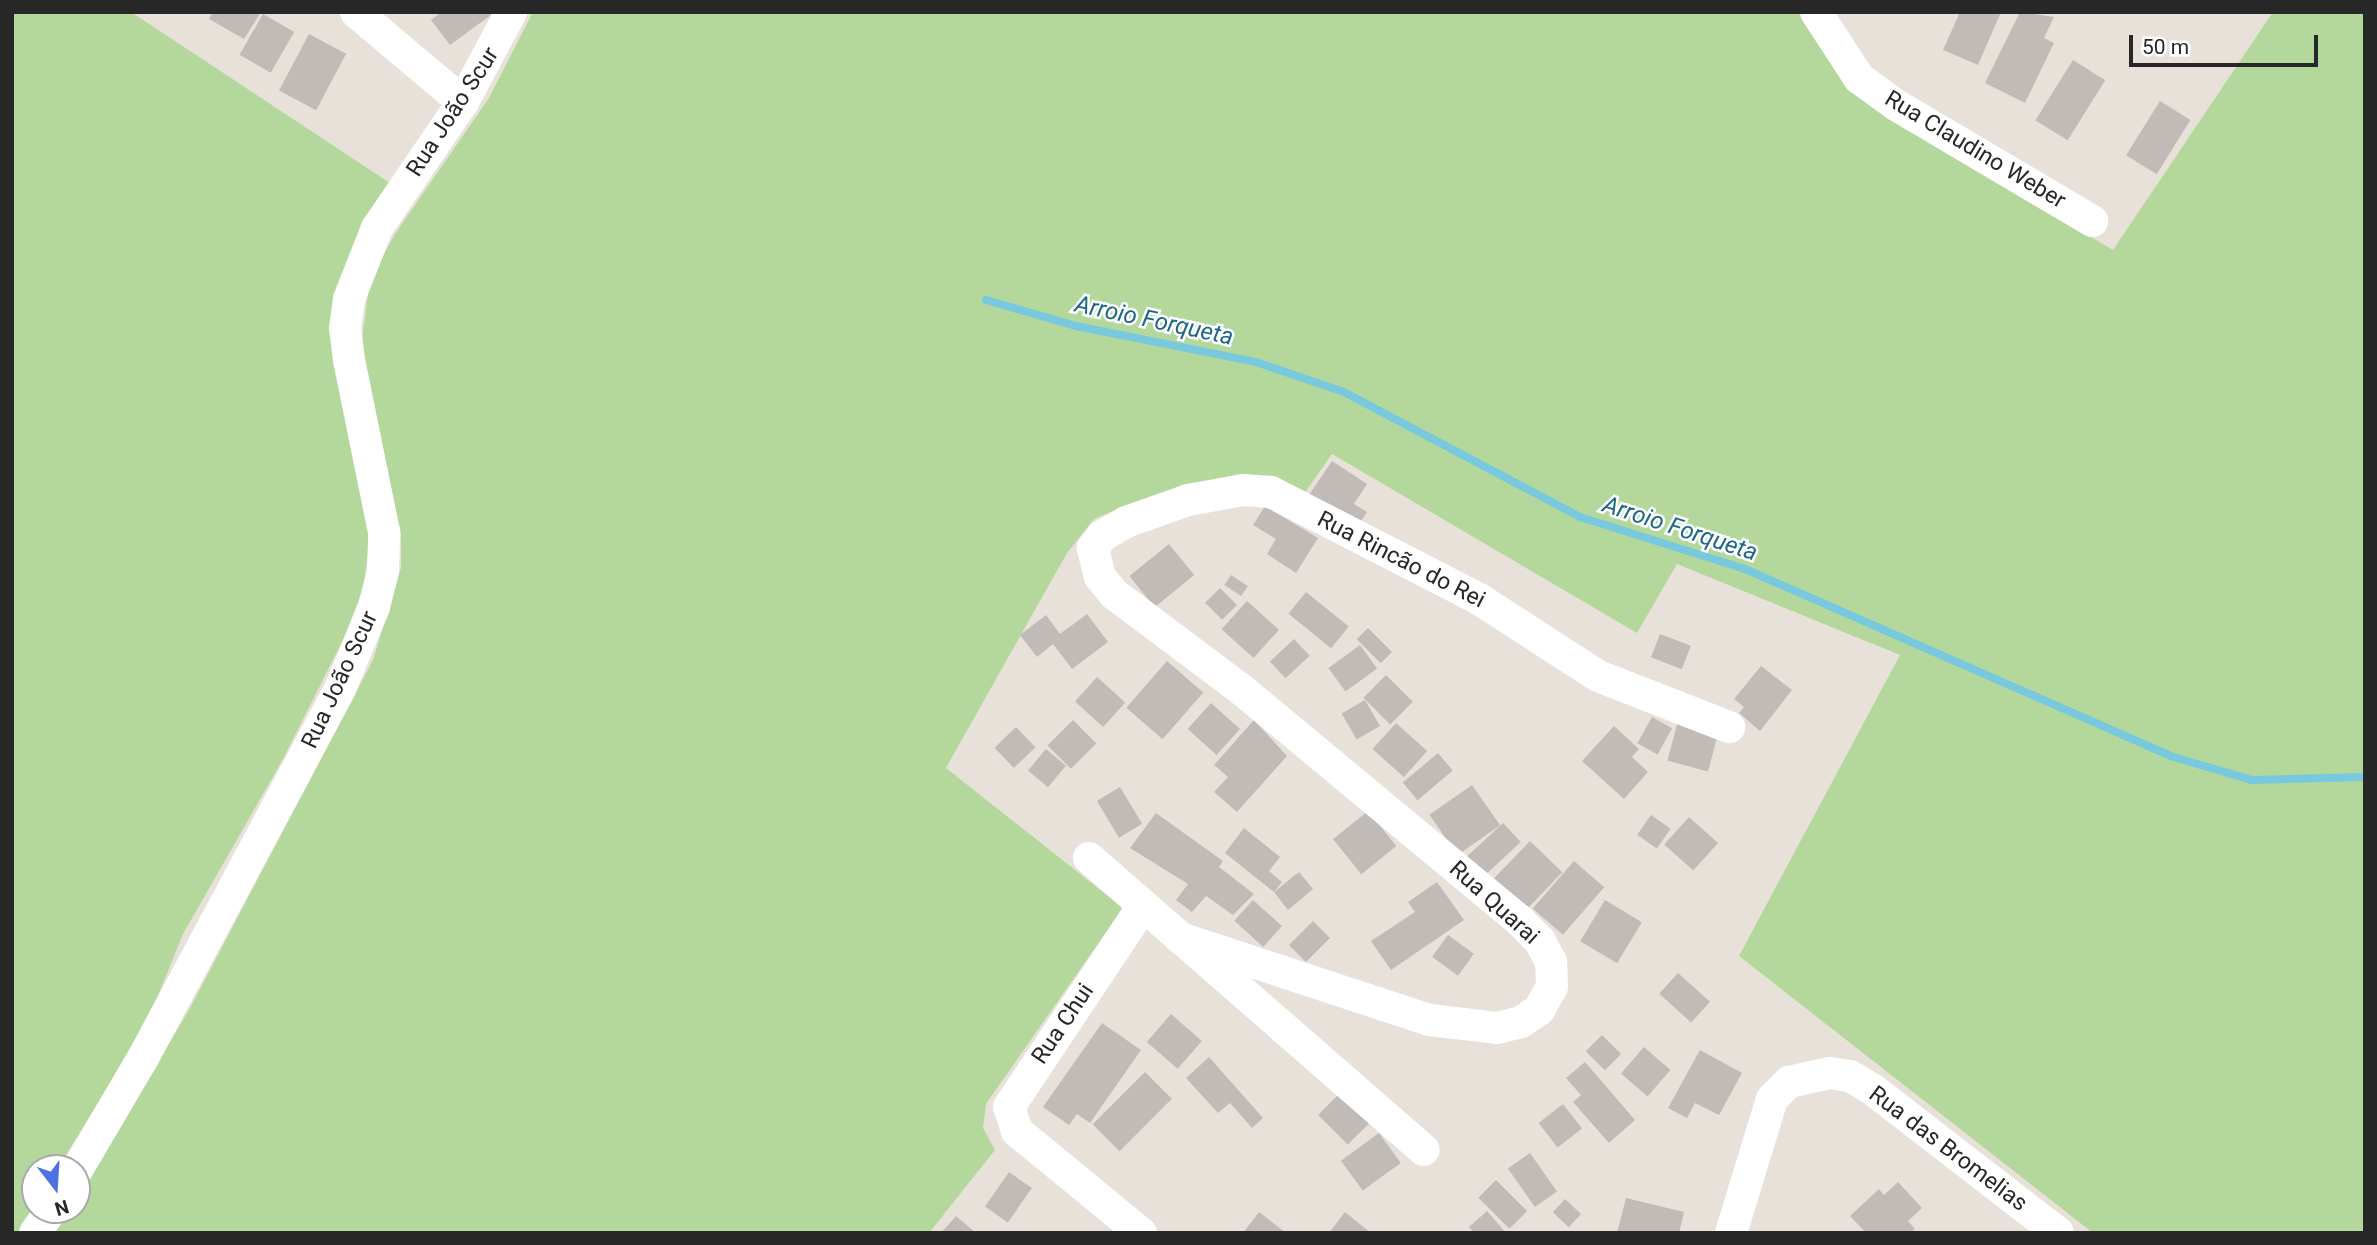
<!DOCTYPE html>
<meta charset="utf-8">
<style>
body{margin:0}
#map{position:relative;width:2377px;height:1245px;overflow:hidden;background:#e8e1da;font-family:Roboto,sans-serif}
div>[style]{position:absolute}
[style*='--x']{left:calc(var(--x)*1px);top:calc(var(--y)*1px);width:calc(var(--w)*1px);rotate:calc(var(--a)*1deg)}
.green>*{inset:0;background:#b4d89c}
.stream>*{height:8px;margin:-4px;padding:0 4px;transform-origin:4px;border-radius:4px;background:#79c9de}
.building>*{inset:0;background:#c0bbb7;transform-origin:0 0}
.minor>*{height:32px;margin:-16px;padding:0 16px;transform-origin:16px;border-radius:16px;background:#fff}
span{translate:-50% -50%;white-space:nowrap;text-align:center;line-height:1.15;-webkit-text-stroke:5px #fff;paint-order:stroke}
.street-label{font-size:23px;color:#272727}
.water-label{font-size:24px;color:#1d6785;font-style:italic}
.frame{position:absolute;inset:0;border:14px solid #272727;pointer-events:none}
.north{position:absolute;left:21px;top:1154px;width:70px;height:70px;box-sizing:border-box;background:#fff;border:2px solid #a9a9a9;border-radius:50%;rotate:163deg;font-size:19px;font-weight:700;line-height:28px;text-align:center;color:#272727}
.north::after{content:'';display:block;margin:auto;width:24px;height:32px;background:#4d71e2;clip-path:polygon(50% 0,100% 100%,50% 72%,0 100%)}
.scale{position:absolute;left:2129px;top:35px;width:189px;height:32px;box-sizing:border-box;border:4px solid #272727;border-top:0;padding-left:9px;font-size:21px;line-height:24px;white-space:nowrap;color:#272727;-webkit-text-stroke:5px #fff;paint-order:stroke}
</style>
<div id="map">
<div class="green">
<div style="clip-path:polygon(12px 12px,131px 12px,390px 183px,346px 266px,371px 527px,364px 586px,345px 636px,283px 759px,183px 934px,147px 1023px,58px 1168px,35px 1168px,35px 1206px,18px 1233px,12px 1233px)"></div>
<div style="clip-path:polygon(533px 12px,1803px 12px,1895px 120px,2113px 250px,2273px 12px,2365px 12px,2365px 1233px,2093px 1233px,1739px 956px,1900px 655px,1677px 564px,1637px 633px,1332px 454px,1304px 494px,1128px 505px,1094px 519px,1067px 553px,946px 768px,1123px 908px,986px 1104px,983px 1128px,995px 1150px,929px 1233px,55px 1233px,69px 1210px,77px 1210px,77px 1198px,189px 1010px,373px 660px,401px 568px,401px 534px,361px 346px,370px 279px,395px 234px,489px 98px)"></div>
</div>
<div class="stream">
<div style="--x:986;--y:300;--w:94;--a:16.1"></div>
<div style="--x:1076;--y:326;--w:184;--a:11.3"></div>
<div style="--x:1256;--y:362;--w:93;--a:18.8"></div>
<div style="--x:1344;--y:392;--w:267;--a:27.9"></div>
<div style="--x:1580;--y:517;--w:173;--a:17.5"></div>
<div style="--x:1745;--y:569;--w:464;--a:23.7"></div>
<div style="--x:2170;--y:756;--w:85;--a:16.3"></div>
<div style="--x:2252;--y:780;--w:113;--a:-1.5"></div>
</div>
<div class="building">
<div style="clip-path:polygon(213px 12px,261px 12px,244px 39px,209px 19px)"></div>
<div style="clip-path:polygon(442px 12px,489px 12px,491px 15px,450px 45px,431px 20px)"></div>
<div style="clip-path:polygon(1960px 12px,2001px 12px,1978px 65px,1943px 50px)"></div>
<div style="clip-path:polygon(2020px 12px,2054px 17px,2044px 38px,2054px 43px,2025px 103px,1985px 83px)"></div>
<div style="left:263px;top:14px;width:36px;height:47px;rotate:30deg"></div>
<div style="left:309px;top:34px;width:42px;height:64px;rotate:28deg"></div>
<div style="left:2073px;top:60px;width:38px;height:71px;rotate:32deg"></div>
<div style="left:2160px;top:101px;width:36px;height:64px;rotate:32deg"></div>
<div style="clip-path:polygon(1332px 461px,1367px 484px,1354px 504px,1367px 512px,1356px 529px,1307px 498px)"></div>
<div style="clip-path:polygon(1265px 506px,1318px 538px,1296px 573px,1267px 554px,1276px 539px,1253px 525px)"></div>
<div style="left:1169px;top:544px;width:40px;height:51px;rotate:51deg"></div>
<div style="left:1231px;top:575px;width:20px;height:12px;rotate:33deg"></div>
<div style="left:1220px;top:588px;width:24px;height:21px;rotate:45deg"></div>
<div style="left:1306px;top:592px;width:55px;height:28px;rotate:39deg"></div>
<div style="left:1247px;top:601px;width:43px;height:38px;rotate:42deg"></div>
<div style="clip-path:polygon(1087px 614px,1108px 642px,1072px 669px,1053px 644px,1037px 657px,1020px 635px,1046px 615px,1060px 634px)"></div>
<div style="left:1368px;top:628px;width:34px;height:16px;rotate:45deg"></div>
<div style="left:1660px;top:634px;width:33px;height:25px;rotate:21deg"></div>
<div style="left:1294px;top:639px;width:23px;height:33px;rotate:47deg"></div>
<div style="left:1360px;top:645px;width:29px;height:39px;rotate:54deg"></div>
<div style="left:1167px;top:661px;width:48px;height:62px;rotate:41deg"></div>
<div style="clip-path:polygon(1761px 666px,1792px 690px,1760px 731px,1739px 713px,1744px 707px,1734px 699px)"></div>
<div style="left:1386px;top:675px;width:38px;height:32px;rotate:45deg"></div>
<div style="left:1097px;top:677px;width:38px;height:33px;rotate:42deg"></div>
<div style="left:1365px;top:700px;width:30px;height:27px;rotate:60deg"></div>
<div style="left:1211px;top:703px;width:39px;height:35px;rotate:42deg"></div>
<div style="left:1652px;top:717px;width:23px;height:30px;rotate:29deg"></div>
<div style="left:1073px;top:720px;width:33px;height:36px;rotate:45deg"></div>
<div style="clip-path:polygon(1254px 720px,1287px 756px,1237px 812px,1214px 792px,1228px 777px,1214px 765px)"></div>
<div style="left:1678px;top:721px;width:42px;height:41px;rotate:15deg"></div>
<div style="left:1396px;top:723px;width:42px;height:35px;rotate:42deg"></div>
<div style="clip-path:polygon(1614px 726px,1639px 749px,1632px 757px,1648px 772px,1624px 799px,1582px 761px)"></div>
<div style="left:1016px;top:727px;width:28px;height:30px;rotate:46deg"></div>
<div style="left:1046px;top:749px;width:26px;height:28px;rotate:40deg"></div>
<div style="left:1438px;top:753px;width:23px;height:46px;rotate:50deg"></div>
<div style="left:1472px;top:785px;width:49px;height:52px;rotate:55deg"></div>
<div style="left:1120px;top:787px;width:43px;height:27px;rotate:59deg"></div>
<div style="left:1368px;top:811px;width:45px;height:45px;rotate:51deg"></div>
<div style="clip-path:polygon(1156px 813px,1223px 861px,1219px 867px,1254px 894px,1233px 915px,1206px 896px,1192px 912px,1176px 900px,1188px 884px,1130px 848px)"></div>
<div style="left:1651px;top:815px;width:24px;height:24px;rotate:35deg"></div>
<div style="left:1689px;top:817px;width:39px;height:37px;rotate:42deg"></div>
<div style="left:1503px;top:823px;width:26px;height:50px;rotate:47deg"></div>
<div style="clip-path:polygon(1244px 828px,1280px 857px,1269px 871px,1282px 882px,1274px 892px,1299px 872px,1313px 889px,1288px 910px,1274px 892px,1225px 853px)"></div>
<div style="left:1530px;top:841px;width:45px;height:52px;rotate:44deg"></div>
<div style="left:1574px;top:861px;width:40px;height:63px;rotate:41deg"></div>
<div style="clip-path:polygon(1437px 882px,1464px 920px,1391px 970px,1371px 941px,1415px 912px,1408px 902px)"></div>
<div style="left:1253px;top:900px;width:39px;height:28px;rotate:42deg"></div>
<div style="left:1605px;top:900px;width:43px;height:48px;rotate:31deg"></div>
<div style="left:1313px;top:921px;width:24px;height:34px;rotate:45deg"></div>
<div style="left:1448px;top:935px;width:32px;height:27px;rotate:36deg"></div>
<div style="left:1678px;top:973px;width:43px;height:28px;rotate:42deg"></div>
<div style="left:1171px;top:1014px;width:41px;height:37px;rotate:41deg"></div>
<div style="clip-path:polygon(1102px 1023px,1141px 1050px,1090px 1123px,1077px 1114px,1069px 1125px,1043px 1107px)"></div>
<div style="left:1602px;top:1035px;width:27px;height:23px;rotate:45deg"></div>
<div style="left:1644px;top:1047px;width:35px;height:35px;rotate:41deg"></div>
<div style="clip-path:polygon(1700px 1050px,1742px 1073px,1719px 1115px,1695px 1103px,1687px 1118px,1668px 1108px)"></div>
<div style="clip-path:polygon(1209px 1057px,1263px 1118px,1252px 1128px,1230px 1103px,1218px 1113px,1186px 1078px)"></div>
<div style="clip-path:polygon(1585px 1062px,1635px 1120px,1609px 1143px,1573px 1102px,1581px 1095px,1566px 1078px)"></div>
<div style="left:1145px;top:1072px;width:38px;height:74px;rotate:45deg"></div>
<div style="left:1340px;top:1093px;width:42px;height:31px;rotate:45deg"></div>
<div style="left:1563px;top:1104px;width:31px;height:31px;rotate:52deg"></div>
<div style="left:1379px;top:1133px;width:37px;height:47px;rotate:54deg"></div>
<div style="left:1530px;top:1153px;width:47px;height:27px;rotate:55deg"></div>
<div style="left:1009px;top:1172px;width:28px;height:42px;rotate:35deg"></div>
<div style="left:1496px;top:1180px;width:44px;height:25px;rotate:45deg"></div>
<div style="clip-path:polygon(1898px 1182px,1922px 1208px,1908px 1221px,1915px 1229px,1910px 1233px,1866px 1233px,1850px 1216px,1879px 1189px,1884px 1195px)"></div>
<div style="clip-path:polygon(1626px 1198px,1684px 1212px,1679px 1233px,1617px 1233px)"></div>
<div style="left:1565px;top:1199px;width:22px;height:18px;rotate:43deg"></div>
<div style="clip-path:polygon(1487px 1211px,1506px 1233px,1474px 1233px,1469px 1227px)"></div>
<div style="clip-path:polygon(1259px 1212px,1286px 1233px,1243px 1233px)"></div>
<div style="clip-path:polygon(1345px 1212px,1371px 1233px,1329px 1233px)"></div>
<div style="clip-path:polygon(956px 1216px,976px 1233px,941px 1233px)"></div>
</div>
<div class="minor">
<div style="--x:356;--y:12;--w:140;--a:40.1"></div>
<div style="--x:1816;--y:12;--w:79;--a:56.9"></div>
<div style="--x:1859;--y:78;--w:46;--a:36.1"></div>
<div style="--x:1896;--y:105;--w:228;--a:30.6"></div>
<div style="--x:1089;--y:858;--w:444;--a:41.1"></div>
<div style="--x:1180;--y:938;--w:263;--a:18.2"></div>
<div style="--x:1430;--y:1020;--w:67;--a:6.8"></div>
<div style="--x:1497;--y:1028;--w:25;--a:-14"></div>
<div style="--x:1521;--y:1022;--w:22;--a:-34"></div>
<div style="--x:1539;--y:1010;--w:26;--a:-61"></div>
<div style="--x:1552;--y:987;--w:25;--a:-92"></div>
<div style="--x:1551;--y:962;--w:24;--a:-118"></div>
<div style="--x:1540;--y:941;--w:30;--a:-135"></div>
<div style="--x:1519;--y:920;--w:360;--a:-140.3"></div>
<div style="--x:1242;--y:690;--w:160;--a:-143.1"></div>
<div style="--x:1114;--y:594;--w:22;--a:-129"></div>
<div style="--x:1100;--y:577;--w:30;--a:-104"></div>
<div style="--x:1093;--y:548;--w:15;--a:-53"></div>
<div style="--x:1102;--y:536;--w:28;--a:-30"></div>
<div style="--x:1126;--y:522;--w:66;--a:-19.5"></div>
<div style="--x:1188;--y:500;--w:56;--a:-10.3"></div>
<div style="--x:1243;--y:490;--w:28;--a:4"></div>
<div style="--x:1271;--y:492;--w:234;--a:27.2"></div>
<div style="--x:1479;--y:599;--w:142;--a:32.9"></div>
<div style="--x:1598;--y:676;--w:141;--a:21.3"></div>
<div style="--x:77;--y:1170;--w:130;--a:-59.5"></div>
<div style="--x:143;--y:1058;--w:418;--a:-61.9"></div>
<div style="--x:340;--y:689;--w:89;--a:-67.5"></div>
<div style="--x:374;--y:607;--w:38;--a:-76"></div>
<div style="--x:383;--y:570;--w:38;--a:-88"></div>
<div style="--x:384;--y:532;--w:176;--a:-101.5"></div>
<div style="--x:349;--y:360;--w:32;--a:-97"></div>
<div style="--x:345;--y:328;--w:29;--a:-82"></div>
<div style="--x:349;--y:299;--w:76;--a:-68.5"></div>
<div style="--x:377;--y:228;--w:153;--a:-55.7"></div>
<div style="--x:463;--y:102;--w:102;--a:-61.9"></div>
<div style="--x:35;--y:1233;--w:28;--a:-55"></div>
<div style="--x:1141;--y:1233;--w:161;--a:-140.6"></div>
<div style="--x:1017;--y:1131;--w:25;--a:-108"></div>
<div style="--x:1009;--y:1107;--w:242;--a:-56.3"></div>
<div style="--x:1731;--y:1233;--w:140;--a:-73"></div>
<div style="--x:1772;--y:1099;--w:24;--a:-45"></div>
<div style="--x:1789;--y:1082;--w:42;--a:-12.4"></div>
<div style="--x:1830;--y:1073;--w:20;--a:9"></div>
<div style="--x:1850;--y:1076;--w:26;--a:31"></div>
<div style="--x:1872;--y:1089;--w:235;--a:37.7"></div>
</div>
<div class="street-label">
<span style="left:453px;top:112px;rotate:-57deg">Rua João Scur</span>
<span style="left:1975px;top:150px;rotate:31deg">Rua Claudino Weber</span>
<span style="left:1401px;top:560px;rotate:27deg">Rua Rincão do Rei</span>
<span style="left:340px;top:680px;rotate:-65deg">Rua João Scur</span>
<span style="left:1494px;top:903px;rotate:42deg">Rua Quarai</span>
<span style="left:1063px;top:1024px;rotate:-56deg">Rua Chui</span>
<span style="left:1948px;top:1149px;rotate:37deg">Rua das Bromelias</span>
</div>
<div class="water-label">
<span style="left:1154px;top:321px;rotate:12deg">Arroio Forqueta</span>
<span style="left:1680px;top:529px;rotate:18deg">Arroio Forqueta</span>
</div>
<div class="frame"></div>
<div class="north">N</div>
<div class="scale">50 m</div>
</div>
